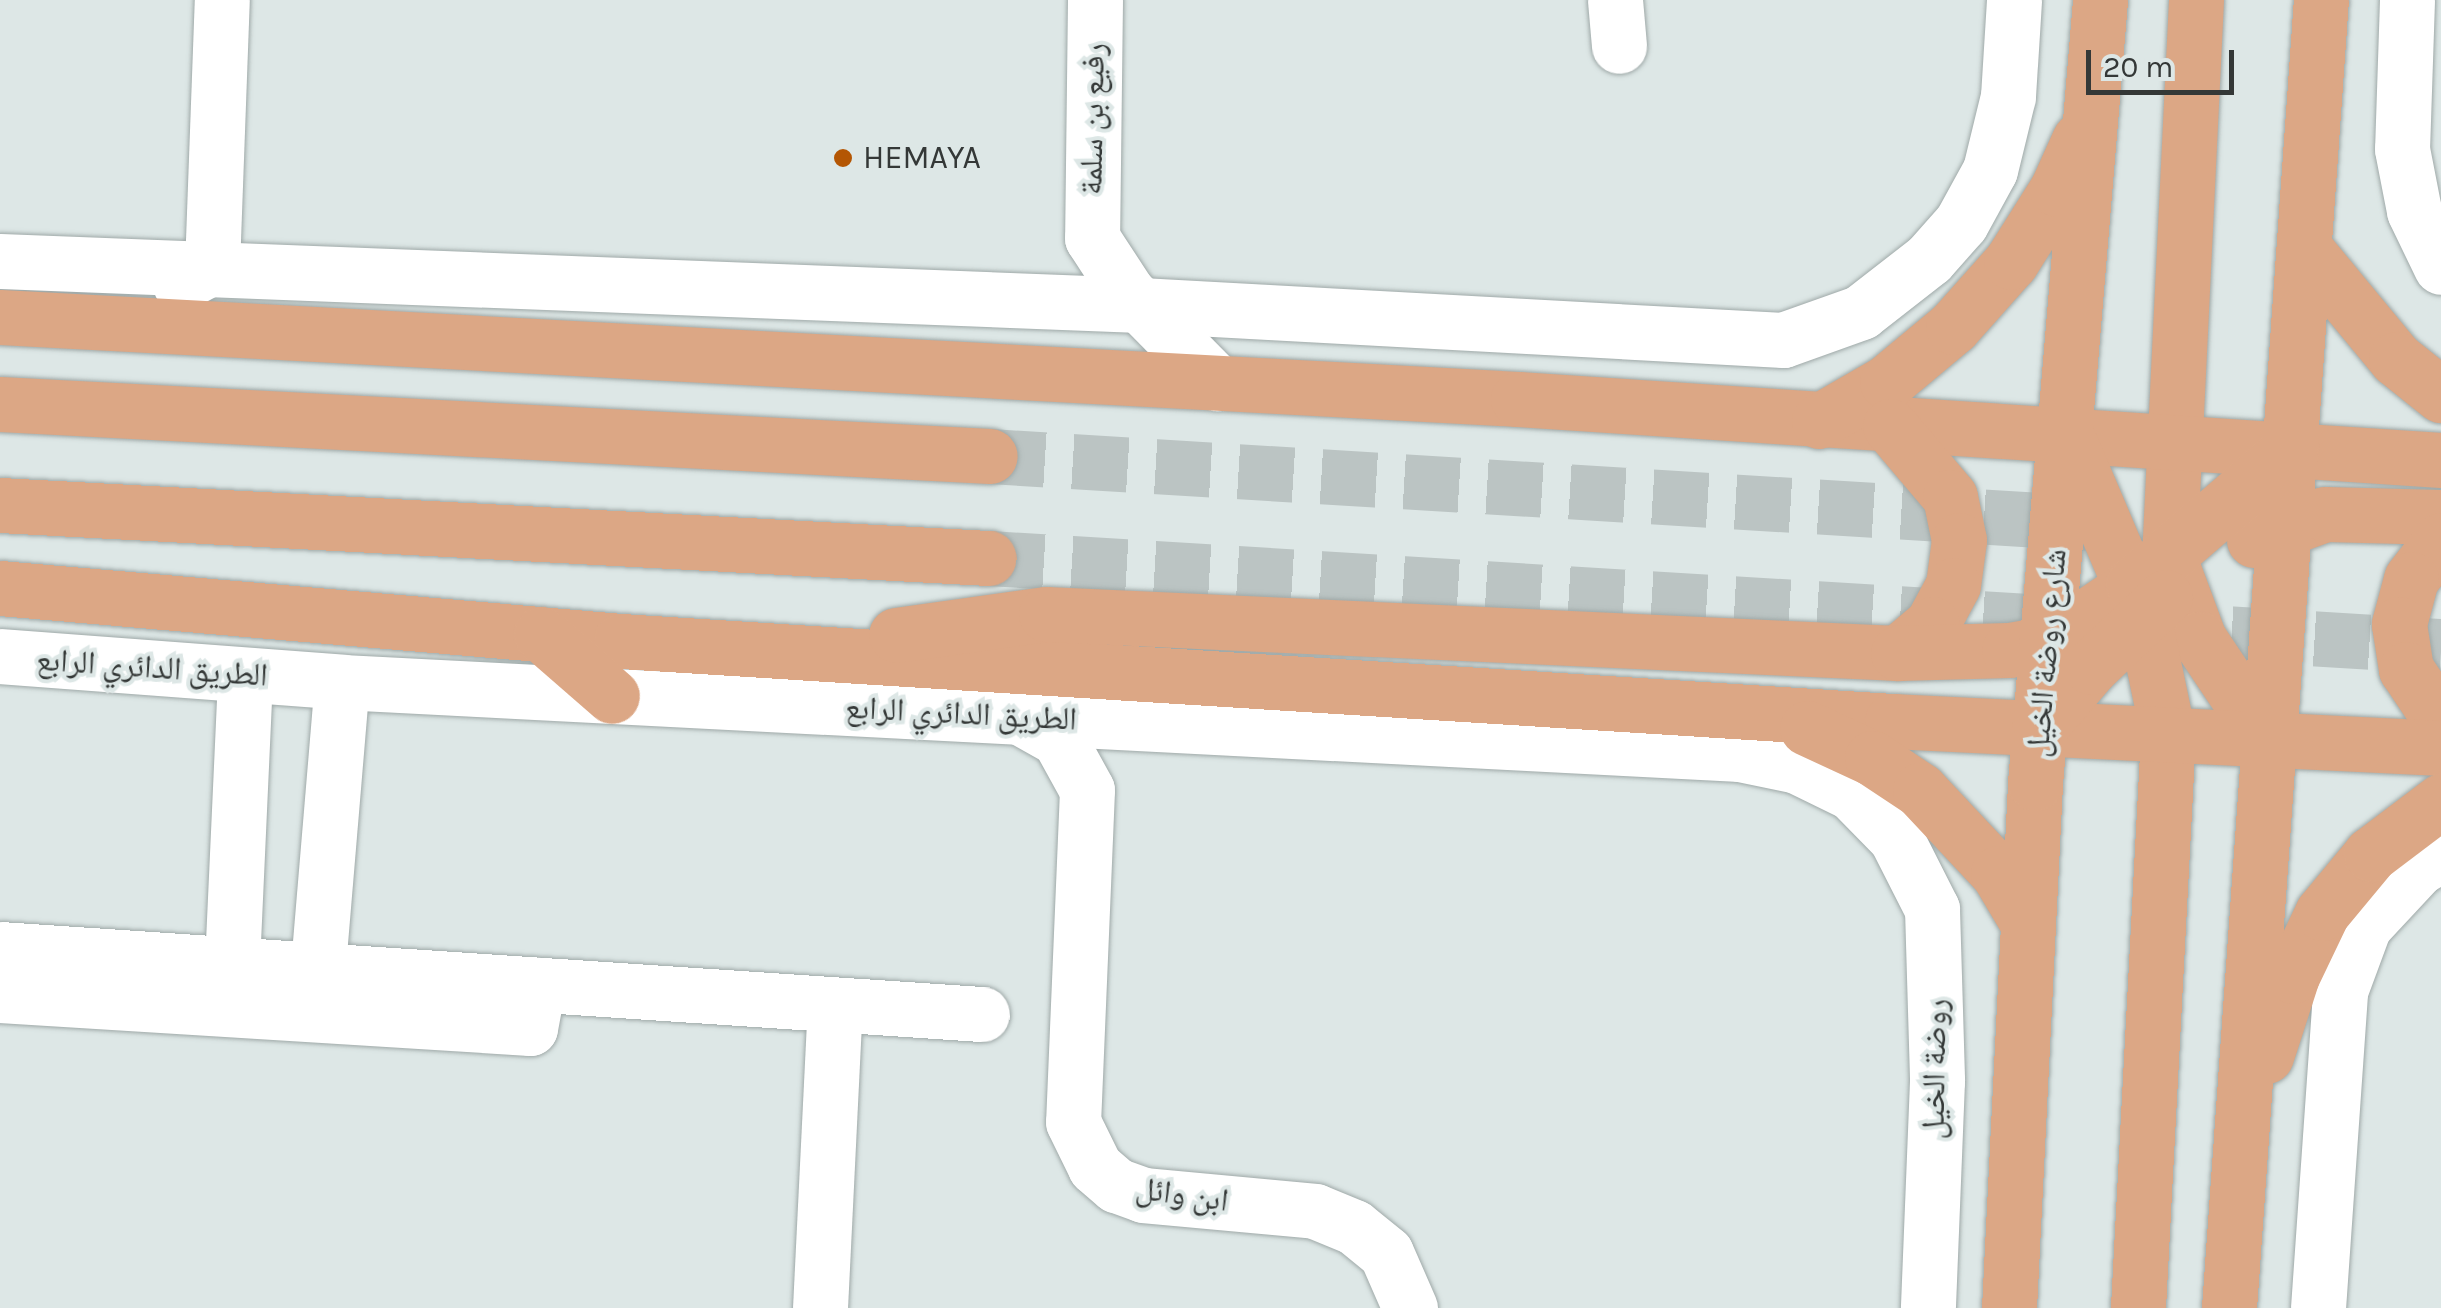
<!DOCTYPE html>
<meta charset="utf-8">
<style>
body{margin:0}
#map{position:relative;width:2441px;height:1308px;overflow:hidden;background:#dde7e6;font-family:Karla,"Noto Naskh Arabic",sans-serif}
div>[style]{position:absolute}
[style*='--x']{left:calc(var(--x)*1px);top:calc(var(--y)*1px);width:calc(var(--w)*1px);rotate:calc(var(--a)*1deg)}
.major-tunnel>*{height:55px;margin-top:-27.5px;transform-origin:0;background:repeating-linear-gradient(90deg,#bbc4c3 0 55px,transparent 0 83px)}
.roads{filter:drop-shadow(0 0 2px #9fa9a8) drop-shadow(0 0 2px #9fa9a8)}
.minor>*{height:55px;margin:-27.5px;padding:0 27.5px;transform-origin:27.5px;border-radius:27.5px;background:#fff}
.major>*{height:55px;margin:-27.5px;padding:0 27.5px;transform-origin:27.5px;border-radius:27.5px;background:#dca785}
.dots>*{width:28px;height:28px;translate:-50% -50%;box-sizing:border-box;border:5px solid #dde7e6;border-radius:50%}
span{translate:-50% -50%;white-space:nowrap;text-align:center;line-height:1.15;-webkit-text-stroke:8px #dde7e6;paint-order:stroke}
.street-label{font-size:32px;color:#343837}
.poi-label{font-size:32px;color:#343837}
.left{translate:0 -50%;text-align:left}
.scale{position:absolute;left:2086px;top:50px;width:148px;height:45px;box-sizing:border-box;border:5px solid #343837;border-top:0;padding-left:12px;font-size:30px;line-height:35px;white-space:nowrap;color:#343837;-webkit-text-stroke:8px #dde7e6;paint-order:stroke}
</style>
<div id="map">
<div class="major-tunnel">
<div style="--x:990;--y:456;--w:1230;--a:3.49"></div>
<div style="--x:989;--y:558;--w:1455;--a:3.47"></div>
</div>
<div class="roads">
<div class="minor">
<div style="--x:1095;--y:0;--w:238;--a:90.7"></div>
<div style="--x:1092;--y:238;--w:66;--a:56.8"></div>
<div style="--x:1128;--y:293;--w:127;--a:45.3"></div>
<div style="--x:1615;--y:0;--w:46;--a:85"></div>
<div style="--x:2407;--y:0;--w:149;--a:91.9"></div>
<div style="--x:2402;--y:149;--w:63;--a:79"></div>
<div style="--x:2414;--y:211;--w:62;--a:64.3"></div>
<div style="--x:0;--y:261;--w:1141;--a:2.21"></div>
<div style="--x:1140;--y:305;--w:644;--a:3.12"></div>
<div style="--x:1783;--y:340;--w:83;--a:-19.7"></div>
<div style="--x:1861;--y:312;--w:86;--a:-37.9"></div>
<div style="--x:1929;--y:259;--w:48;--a:-48.4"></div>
<div style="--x:1961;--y:223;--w:60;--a:-61.3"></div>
<div style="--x:1990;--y:170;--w:76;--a:-76.3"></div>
<div style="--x:2008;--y:96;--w:96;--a:-86.4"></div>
<div style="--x:180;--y:284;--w:36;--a:-28"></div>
<div style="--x:212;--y:267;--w:267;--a:-87.9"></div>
<div style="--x:0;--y:656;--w:343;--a:4.3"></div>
<div style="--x:342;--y:682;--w:1400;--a:2.95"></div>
<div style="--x:1740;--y:754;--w:58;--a:11.9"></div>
<div style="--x:1797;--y:766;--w:61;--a:26.1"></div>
<div style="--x:1852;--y:793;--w:63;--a:45.6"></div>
<div style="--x:1896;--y:838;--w:80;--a:63.1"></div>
<div style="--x:1932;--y:909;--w:172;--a:88.3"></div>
<div style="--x:1937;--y:1081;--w:227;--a:92.3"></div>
<div style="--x:1020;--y:717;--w:45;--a:29.4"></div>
<div style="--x:1059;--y:739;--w:58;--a:61.2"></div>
<div style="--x:1087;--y:790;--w:332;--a:92.4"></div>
<div style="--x:1073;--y:1122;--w:50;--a:63.9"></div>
<div style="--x:1095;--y:1167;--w:28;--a:41"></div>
<div style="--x:1116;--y:1185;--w:29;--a:20"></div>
<div style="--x:1143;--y:1195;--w:173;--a:5.3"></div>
<div style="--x:1315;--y:1211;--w:42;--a:22.3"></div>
<div style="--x:1354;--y:1227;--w:41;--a:39.1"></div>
<div style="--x:1386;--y:1253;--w:60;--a:66.4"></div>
<div style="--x:0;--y:949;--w:984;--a:3.79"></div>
<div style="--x:232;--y:964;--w:288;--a:-87.4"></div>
<div style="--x:318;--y:966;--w:285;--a:-85.2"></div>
<div style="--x:0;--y:995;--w:531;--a:3.56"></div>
<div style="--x:530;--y:1028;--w:44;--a:-79.5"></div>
<div style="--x:820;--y:1308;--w:303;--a:-87.2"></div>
<div style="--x:2318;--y:1308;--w:318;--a:-86"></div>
<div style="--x:2340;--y:991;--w:69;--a:-69.7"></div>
<div style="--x:2364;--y:926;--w:79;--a:-47"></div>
<div style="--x:2418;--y:868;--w:27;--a:-31"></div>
</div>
<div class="major">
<div style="--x:2196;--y:0;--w:559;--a:92.77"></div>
<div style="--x:2169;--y:558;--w:86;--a:69.7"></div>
<div style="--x:2199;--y:639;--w:120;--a:56.2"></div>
<div style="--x:2305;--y:249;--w:143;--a:50.4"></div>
<div style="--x:2396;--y:359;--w:58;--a:38.7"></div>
<div style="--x:0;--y:317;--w:1520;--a:3.09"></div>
<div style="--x:1518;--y:399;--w:925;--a:3.78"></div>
<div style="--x:0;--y:404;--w:991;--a:3.01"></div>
<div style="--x:1819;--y:421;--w:78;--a:-29.8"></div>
<div style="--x:1887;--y:382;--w:86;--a:-39.8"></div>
<div style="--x:1953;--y:327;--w:87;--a:-48.3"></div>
<div style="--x:2011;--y:262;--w:86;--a:-57.8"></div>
<div style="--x:2057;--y:189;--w:54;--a:-65.8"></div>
<div style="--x:1890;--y:426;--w:93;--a:49.8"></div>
<div style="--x:1950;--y:497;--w:44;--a:78.2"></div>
<div style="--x:1959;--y:540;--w:45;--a:97.6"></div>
<div style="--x:1953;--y:585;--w:44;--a:118.3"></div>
<div style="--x:1932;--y:624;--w:45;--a:139.5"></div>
<div style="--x:2067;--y:436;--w:194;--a:67"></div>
<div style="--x:2143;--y:615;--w:123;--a:78.2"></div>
<div style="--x:2168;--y:735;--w:574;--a:93"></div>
<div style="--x:0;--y:505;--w:990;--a:3.07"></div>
<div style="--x:2254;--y:540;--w:76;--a:-20.1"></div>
<div style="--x:2325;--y:514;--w:116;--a:1.5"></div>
<div style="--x:2441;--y:540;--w:49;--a:127.6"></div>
<div style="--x:2411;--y:579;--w:47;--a:104.9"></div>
<div style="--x:2399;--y:624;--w:46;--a:81.2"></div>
<div style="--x:2406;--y:669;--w:63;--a:56.1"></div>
<div style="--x:0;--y:588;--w:623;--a:4.88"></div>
<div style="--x:621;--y:641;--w:1274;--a:3.6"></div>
<div style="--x:1892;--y:721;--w:550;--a:2.82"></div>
<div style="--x:541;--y:634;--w:94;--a:41.1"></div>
<div style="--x:896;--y:635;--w:151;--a:-8"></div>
<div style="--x:1046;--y:614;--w:853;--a:2.62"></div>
<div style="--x:1898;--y:653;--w:111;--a:-1.5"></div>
<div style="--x:2009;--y:650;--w:39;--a:-10"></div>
<div style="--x:2047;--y:643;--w:104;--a:-34"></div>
<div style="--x:2133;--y:585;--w:208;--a:-40.7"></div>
<div style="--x:1807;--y:728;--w:72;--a:24.8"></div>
<div style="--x:1872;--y:758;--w:58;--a:33.7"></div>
<div style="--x:1920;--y:790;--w:114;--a:46.8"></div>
<div style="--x:1998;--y:873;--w:57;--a:59.4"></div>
<div style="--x:2039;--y:728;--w:80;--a:-49.6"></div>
<div style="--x:2091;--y:667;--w:102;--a:-43.4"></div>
<div style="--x:2266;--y:1056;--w:84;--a:-72"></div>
<div style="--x:2292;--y:976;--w:70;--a:-64.5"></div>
<div style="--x:2322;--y:913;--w:77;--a:-50.3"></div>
<div style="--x:2371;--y:854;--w:88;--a:-37.1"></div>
<div style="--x:2009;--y:1308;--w:526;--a:-87.16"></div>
<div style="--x:2035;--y:783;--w:786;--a:-85.25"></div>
<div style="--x:2229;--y:1308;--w:1311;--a:-85.98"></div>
</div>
</div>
<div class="dots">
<div style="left:843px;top:158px;background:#b45603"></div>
</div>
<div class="street-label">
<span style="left:1093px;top:119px;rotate:-89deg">رفيع بن سلمة</span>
<span style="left:2047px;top:653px;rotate:-85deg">شارع روضة الخيل</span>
<span style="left:152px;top:668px;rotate:4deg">الطريق الدائري الرابع</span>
<span style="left:961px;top:714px;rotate:3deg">الطريق الدائري الرابع</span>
<span style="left:1935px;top:1069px;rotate:-89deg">روضة الخيل</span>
<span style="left:1182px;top:1195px;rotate:8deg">ابن وائل</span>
</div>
<div class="poi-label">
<span class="left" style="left:863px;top:158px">HEMAYA</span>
</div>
<div class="scale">20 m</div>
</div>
